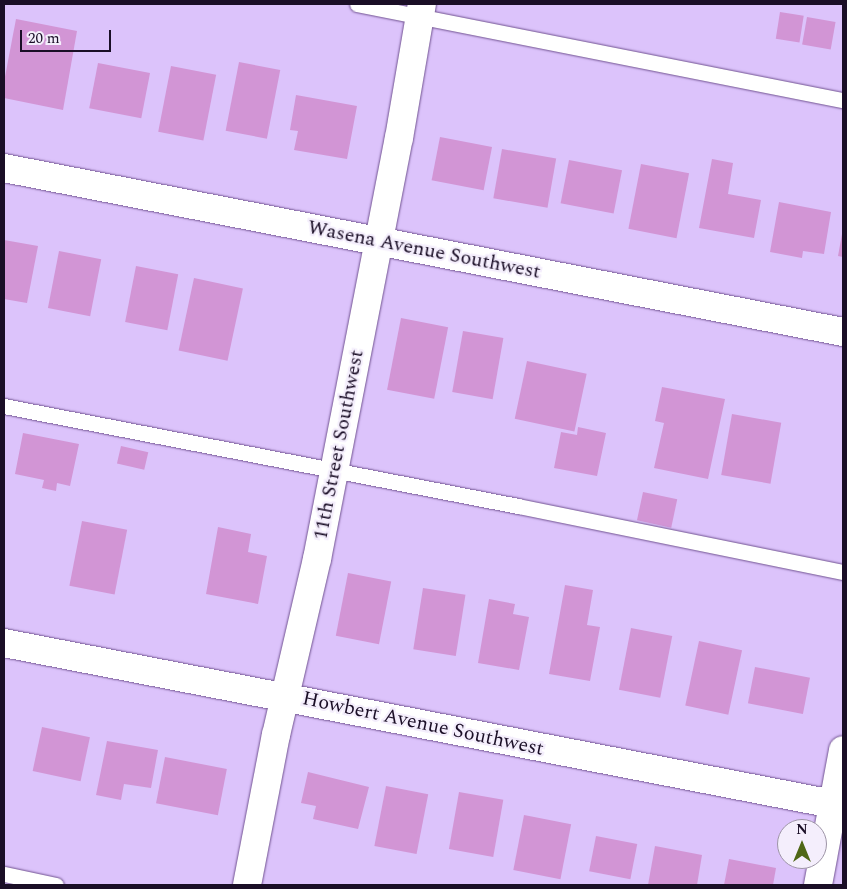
<!DOCTYPE html>
<style>
body{margin:0}
#map{position:relative;width:847px;height:889px;overflow:hidden;background:#dcc3fb;font-family:Spectral,serif}
div>[style]{position:absolute}
[style*='--x']{left:calc(var(--x)*1px);top:calc(var(--y)*1px);width:calc(var(--w)*1px);rotate:calc(var(--a)*1deg)}
.building>*{inset:0;background:#d295d5;transform-origin:0 0}
.roads{filter:drop-shadow(0 0 1px #715391) drop-shadow(0 0 1px #715391)}
.service>*{height:15px;margin:-7.5px;padding:0 7.5px;transform-origin:7.5px;border-radius:7.5px;background:#fff}
.minor>*{height:28px;margin:-14px;padding:0 14px;transform-origin:14px;border-radius:14px;background:#fff}
span{translate:-50% -50%;white-space:nowrap;text-align:center;line-height:1.15;-webkit-text-stroke:4.5px #f4eefc;paint-order:stroke}
.street-label{font-size:20px;color:#1a0e26}
.frame{position:absolute;inset:0;border:5px solid #1a0e26;pointer-events:none}
.north{position:absolute;left:777px;top:819px;width:50px;height:50px;box-sizing:border-box;background:#f4eefc;border:1px solid #9d94a6;border-radius:50%;rotate:0deg;font-size:14px;font-weight:700;line-height:20px;text-align:center;color:#1a0e26}
.north::after{content:'';display:block;margin:auto;width:18px;height:22px;background:#4f6716;clip-path:polygon(50% 0,100% 100%,50% 72%,0 100%)}
.scale{position:absolute;left:20px;top:30px;width:91px;height:22px;box-sizing:border-box;border:2px solid #1a0e26;border-top:0;padding-left:6px;font-size:15px;line-height:18px;white-space:nowrap;color:#1a0e26;-webkit-text-stroke:4px #f4eefc;paint-order:stroke}
</style>
<div id="map">
<div class="building">
<div style="left:780px;top:12px;width:24px;height:27px;rotate:9deg"></div>
<div style="left:807px;top:17px;width:29px;height:28px;rotate:10deg"></div>
<div style="clip-path:polygon(16px 19px,77px 31px,63px 110px,4px 98px,4px 82px)"></div>
<div style="left:239px;top:62px;width:42px;height:70px;rotate:11deg"></div>
<div style="left:98px;top:63px;width:53px;height:46px;rotate:11deg"></div>
<div style="left:171px;top:66px;width:46px;height:67px;rotate:11deg"></div>
<div style="clip-path:polygon(296px 95px,357px 106px,347px 159px,294px 150px,298px 131px,290px 130px)"></div>
<div style="left:440px;top:137px;width:53px;height:44px;rotate:11deg"></div>
<div style="left:502px;top:149px;width:55px;height:50px;rotate:10deg"></div>
<div style="clip-path:polygon(712px 159px,733px 163px,728px 194px,761px 200px,754px 238px,699px 228px)"></div>
<div style="left:569px;top:160px;width:54px;height:44px;rotate:11deg"></div>
<div style="left:641px;top:164px;width:49px;height:66px;rotate:11deg"></div>
<div style="clip-path:polygon(779px 202px,831px 212px,824px 254px,803px 251px,802px 258px,770px 252px)"></div>
<div style="clip-path:polygon(842px 234px,843px 234px,843px 257px,838px 256px)"></div>
<div style="clip-path:polygon(4px 240px,38px 246px,27px 303px,4px 299px)"></div>
<div style="left:59px;top:251px;width:43px;height:58px;rotate:11deg"></div>
<div style="left:136px;top:266px;width:43px;height:57px;rotate:11deg"></div>
<div style="left:194px;top:278px;width:50px;height:74px;rotate:12deg"></div>
<div style="left:401px;top:318px;width:48px;height:73px;rotate:11deg"></div>
<div style="left:463px;top:331px;width:41px;height:62px;rotate:10deg"></div>
<div style="left:527px;top:361px;width:61px;height:59px;rotate:12deg"></div>
<div style="clip-path:polygon(662px 387px,725px 399px,708px 479px,654px 468px,664px 423px,655px 421px)"></div>
<div style="left:732px;top:414px;width:50px;height:62px;rotate:10deg"></div>
<div style="clip-path:polygon(578px 427px,606px 433px,597px 476px,554px 468px,561px 432px,577px 435px)"></div>
<div style="clip-path:polygon(23px 433px,79px 444px,70px 486px,57px 483px,56px 491px,42px 488px,44px 480px,15px 474px)"></div>
<div style="left:121px;top:446px;width:28px;height:18px;rotate:13deg"></div>
<div style="left:643px;top:492px;width:35px;height:29px;rotate:12deg"></div>
<div style="left:82px;top:521px;width:46px;height:66px;rotate:11deg"></div>
<div style="clip-path:polygon(218px 527px,251px 534px,248px 552px,267px 556px,258px 604px,206px 594px)"></div>
<div style="left:348px;top:573px;width:44px;height:64px;rotate:11deg"></div>
<div style="clip-path:polygon(565px 585px,593px 590px,587px 625px,600px 627px,590px 681px,549px 674px)"></div>
<div style="left:423px;top:588px;width:43px;height:62px;rotate:9deg"></div>
<div style="clip-path:polygon(489px 599px,515px 604px,513px 614px,529px 617px,519px 670px,478px 663px)"></div>
<div style="left:631px;top:628px;width:42px;height:63px;rotate:11deg"></div>
<div style="left:699px;top:641px;width:44px;height:66px;rotate:12deg"></div>
<div style="left:755px;top:667px;width:56px;height:37px;rotate:11deg"></div>
<div style="left:42px;top:727px;width:49px;height:45px;rotate:12deg"></div>
<div style="clip-path:polygon(107px 741px,158px 750px,151px 788px,124px 784px,121px 800px,96px 795px)"></div>
<div style="left:165px;top:757px;width:63px;height:47px;rotate:11deg"></div>
<div style="clip-path:polygon(308px 772px,369px 787px,358px 829px,313px 819px,316px 806px,301px 803px)"></div>
<div style="left:386px;top:786px;width:43px;height:61px;rotate:11deg"></div>
<div style="left:459px;top:792px;width:45px;height:58px;rotate:10deg"></div>
<div style="left:524px;top:815px;width:48px;height:56px;rotate:11deg"></div>
<div style="left:596px;top:836px;width:42px;height:36px;rotate:11deg"></div>
<div style="clip-path:polygon(655px 846px,702px 855px,697px 885px,648px 885px)"></div>
<div style="clip-path:polygon(729px 859px,776px 868px,773px 885px,724px 885px)"></div>
</div>
<div class="roads">
<div class="service">
<div style="--x:357;--y:4;--w:495;--a:11.2"></div>
<div style="--x:4;--y:406;--w:524;--a:11.01"></div>
<div style="--x:518;--y:506;--w:332;--a:11.5"></div>
<div style="--x:4;--y:874;--w:53;--a:11.9"></div>
</div>
<div class="minor">
<div style="--x:4;--y:168;--w:855;--a:11.06"></div>
<div style="--x:4;--y:643;--w:855;--a:10.99"></div>
<div style="--x:247;--y:885;--w:153;--a:-79.1"></div>
<div style="--x:276;--y:735;--w:181;--a:-76.9"></div>
<div style="--x:317;--y:559;--w:429;--a:-79"></div>
<div style="--x:399;--y:138;--w:136;--a:-80.3"></div>
<div style="--x:818;--y:885;--w:137;--a:-79.5"></div>
</div>
</div>
<div class="street-label">
<span style="left:424px;top:250px;rotate:11deg">Wasena Avenue Southwest</span>
<span style="left:339px;top:445px;rotate:-79deg">11th Street Southwest</span>
<span style="left:423px;top:724px;rotate:12deg">Howbert Avenue Southwest</span>
</div>
<div class="frame"></div>
<div class="north">N</div>
<div class="scale">20 m</div>
</div>
